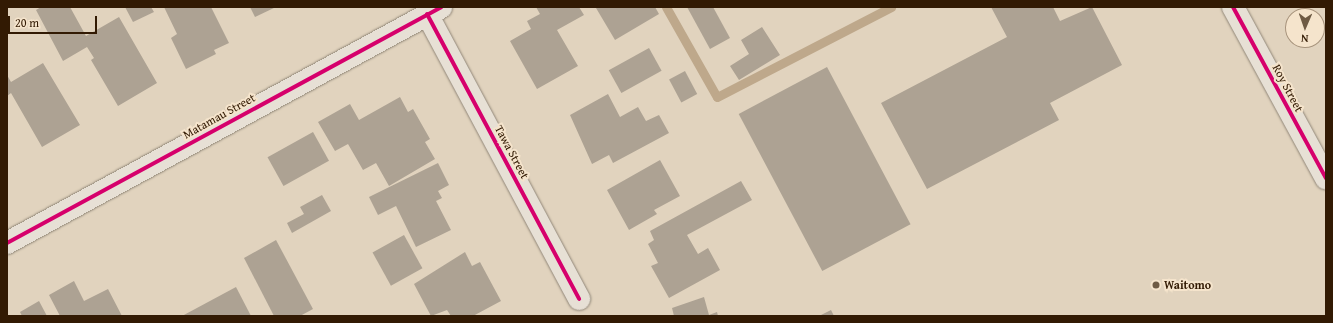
<!DOCTYPE html>
<style>
body{margin:0}
#map{position:relative;width:1333px;height:323px;overflow:hidden;background:#e1d3be;font-family:"Gentium Book Plus",serif}
div>[style]{position:absolute}
[style*='--x']{left:calc(var(--x)*1px);top:calc(var(--y)*1px);width:calc(var(--w)*1px);rotate:calc(var(--a)*1deg)}
.stream>*{height:9px;margin:-4.5px;padding:0 4.5px;transform-origin:4.5px;border-radius:4.5px;background:#bea88b}
.building>*{inset:0;background:#ada293;transform-origin:0 0}
.roads{filter:drop-shadow(0 0 1px #918778) drop-shadow(0 0 1px #918778)}
.minor>*{height:22px;margin:-11px;padding:0 11px;transform-origin:11px;border-radius:11px;background:#e7e0d5}
.cycleway>*{height:4px;margin:-2px;padding:0 2px;transform-origin:2px;border-radius:2px;background:#d6006c}
.dots>*{width:11px;height:11px;translate:-50% -50%;box-sizing:border-box;border:2px solid #f5e4cc;border-radius:50%}
span{translate:-50% -50%;white-space:nowrap;text-align:center;line-height:1.15;-webkit-text-stroke:4px #f5e4cc;paint-order:stroke}
.street-label{font-size:12px;color:#321a03}
.poi-label{font-size:12px;color:#321a03;font-weight:700}
.left{translate:0 -50%;text-align:left}
.frame{position:absolute;inset:0;border:8px solid #321a03;pointer-events:none}
.north{position:absolute;left:1285px;top:8px;width:40px;height:40px;box-sizing:border-box;background:#f5e4cc;border:1px solid #a7937c;border-radius:50%;rotate:182deg;font-size:11px;font-weight:700;line-height:16px;text-align:center;color:#321a03}
.north::after{content:'';display:block;margin:auto;width:14px;height:18px;background:#6f5b44;clip-path:polygon(50% 0,100% 100%,50% 72%,0 100%)}
.scale{position:absolute;left:8px;top:16px;width:89px;height:18px;box-sizing:border-box;border:2px solid #321a03;border-top:0;padding-left:5px;font-size:12px;line-height:14px;white-space:nowrap;color:#321a03;-webkit-text-stroke:3px #f5e4cc;paint-order:stroke}
</style>
<div id="map">
<div class="stream">
<div style="--x:666;--y:7;--w:103;--a:60.5"></div>
<div style="--x:717;--y:97;--w:196;--a:-27.3"></div>
</div>
<div class="building">
<div style="clip-path:polygon(41px 7px,70px 7px,86px 36px,119px 17px,157px 83px,118px 106px,91px 60px,94px 58px,87px 47px,63px 61px,36px 10px)"></div>
<div style="clip-path:polygon(125px 7px,151px 7px,154px 12px,133px 22px)"></div>
<div style="clip-path:polygon(164px 7px,211px 7px,229px 43px,214px 50px,216px 54px,186px 69px,171px 38px,177px 34px)"></div>
<div style="clip-path:polygon(250px 7px,276px 7px,255px 17px)"></div>
<div style="clip-path:polygon(536px 7px,579px 7px,584px 15px,557px 30px,578px 66px,537px 89px,510px 41px,531px 29px,527px 21px,540px 14px)"></div>
<div style="clip-path:polygon(599px 7px,655px 7px,659px 14px,615px 40px,596px 8px)"></div>
<div style="clip-path:polygon(687px 7px,713px 7px,730px 38px,710px 49px)"></div>
<div style="clip-path:polygon(991px 7px,1053px 7px,1060px 21px,1092px 7px,1122px 65px,1050px 103px,1059px 120px,927px 189px,881px 103px,1007px 37px)"></div>
<div style="clip-path:polygon(762px 27px,780px 55px,739px 80px,730px 66px,749px 54px,741px 40px)"></div>
<div style="left:649px;top:48px;width:26px;height:46px;rotate:61deg"></div>
<div style="clip-path:polygon(43px 63px,80px 125px,42px 147px,11px 93px,7px 96px,7px 75px,11px 82px)"></div>
<div style="left:827px;top:67px;width:178px;height:100px;rotate:62deg"></div>
<div style="left:685px;top:71px;width:26px;height:18px;rotate:62deg"></div>
<div style="clip-path:polygon(608px 94px,620px 117px,638px 107px,646px 121px,659px 115px,669px 133px,613px 163px,609px 155px,592px 164px,570px 115px)"></div>
<div style="clip-path:polygon(400px 97px,408px 112px,413px 109px,430px 139px,425px 142px,435px 159px,389px 186px,376px 163px,363px 170px,348px 144px,335px 151px,318px 122px,350px 104px,359px 120px)"></div>
<div style="left:313px;top:132px;width:33px;height:52px;rotate:61deg"></div>
<div style="clip-path:polygon(660px 160px,680px 196px,654px 210px,657px 214px,629px 230px,607px 190px)"></div>
<div style="clip-path:polygon(438px 163px,449px 185px,438px 191px,442px 198px,436px 201px,451px 230px,416px 247px,396px 206px,378px 215px,369px 197px)"></div>
<div style="clip-path:polygon(741px 181px,752px 200px,687px 235px,698px 254px,708px 248px,720px 270px,669px 298px,651px 266px,658px 263px,648px 244px,654px 240px,650px 231px)"></div>
<div style="clip-path:polygon(322px 195px,331px 211px,292px 233px,287px 223px,304px 214px,300px 207px)"></div>
<div style="left:404px;top:235px;width:38px;height:36px;rotate:61deg"></div>
<div style="clip-path:polygon(276px 240px,313px 309px,300px 316px,274px 316px,244px 258px)"></div>
<div style="clip-path:polygon(465px 252px,472px 266px,480px 262px,501px 301px,473px 316px,451px 316px,447px 310px,431px 316px,414px 284px)"></div>
<div style="clip-path:polygon(74px 281px,84px 301px,108px 289px,122px 316px,60px 316px,49px 295px)"></div>
<div style="clip-path:polygon(236px 287px,251px 316px,182px 316px)"></div>
<div style="clip-path:polygon(704px 297px,709px 315px,717px 312px,718px 316px,674px 316px,672px 308px)"></div>
<div style="clip-path:polygon(39px 301px,47px 316px,22px 316px,20px 312px)"></div>
<div style="clip-path:polygon(831px 310px,834px 316px,819px 316px)"></div>
</div>
<div class="roads">
<div class="minor">
<div style="--x:1233;--y:7;--w:195;--a:61.5"></div>
<div style="--x:427;--y:14;--w:323;--a:61.9"></div>
<div style="--x:7;--y:243;--w:494;--a:-28.5"></div>
</div>
</div>
<div class="cycleway">
<div style="--x:1233;--y:7;--w:195;--a:61.5"></div>
<div style="--x:427;--y:14;--w:323;--a:61.9"></div>
<div style="--x:7;--y:243;--w:494;--a:-28.5"></div>
</div>
<div class="dots">
<div style="left:1156px;top:285px;background:#6f5b44"></div>
</div>
<div class="street-label">
<span style="left:1288px;top:88px;rotate:62deg">Roy Street</span>
<span style="left:219px;top:116px;rotate:-29deg">Matamau Street</span>
<span style="left:512px;top:152px;rotate:62deg">Tawa Street</span>
</div>
<div class="poi-label">
<span class="left" style="left:1164px;top:285px">Waitomo</span>
</div>
<div class="frame"></div>
<div class="north">N</div>
<div class="scale">20 m</div>
</div>
